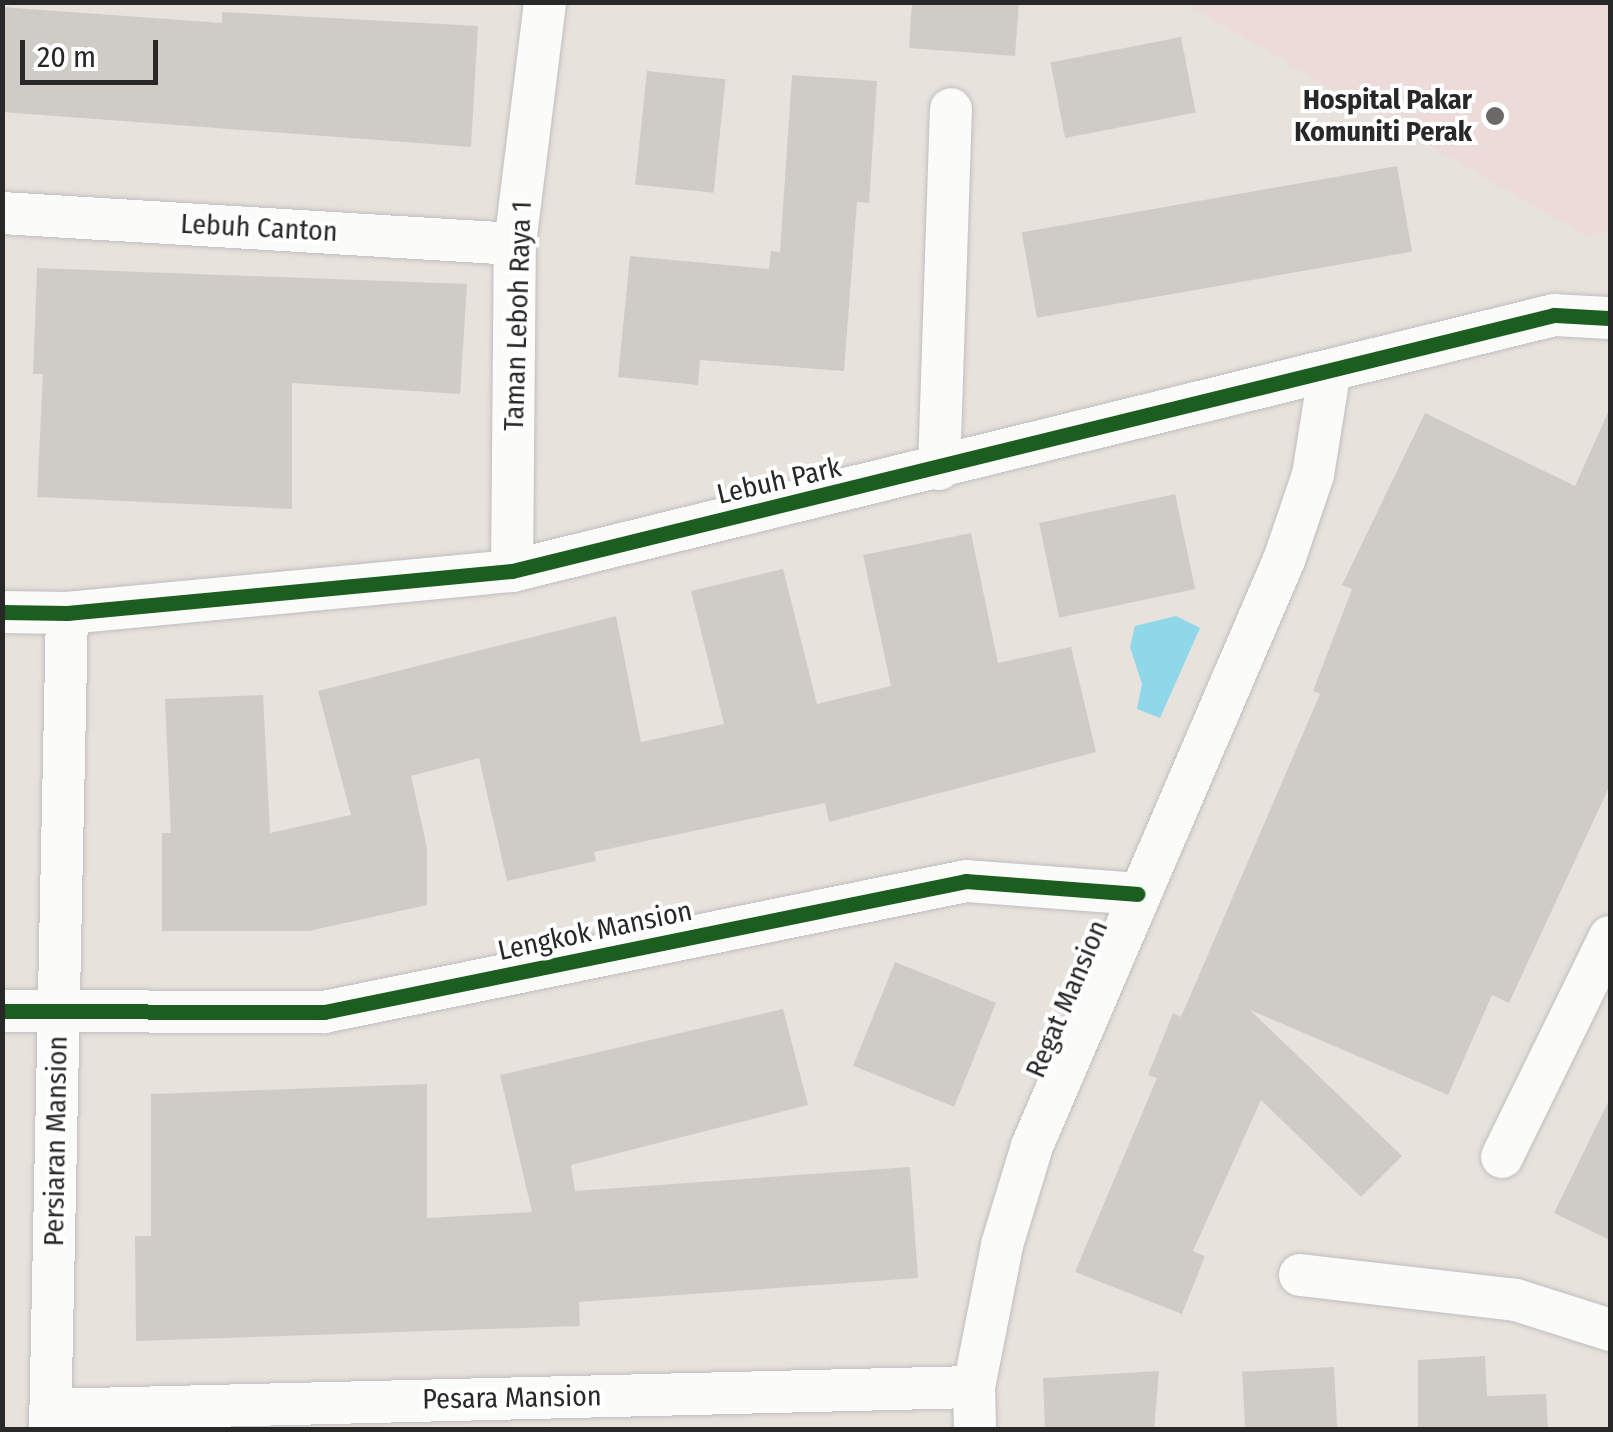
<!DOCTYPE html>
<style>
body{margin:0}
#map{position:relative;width:1613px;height:1432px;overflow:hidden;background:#e7e2dc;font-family:"Fira Sans Condensed",sans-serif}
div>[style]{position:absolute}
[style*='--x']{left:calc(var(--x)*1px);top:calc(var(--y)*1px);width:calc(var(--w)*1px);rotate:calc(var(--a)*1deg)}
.medical>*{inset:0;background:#eddbda}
.water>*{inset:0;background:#8ed8ea}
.building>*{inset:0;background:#cfccc8;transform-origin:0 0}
.roads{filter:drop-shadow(0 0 2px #c0bebe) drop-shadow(0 0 2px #c0bebe)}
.street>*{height:42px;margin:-21px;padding:0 21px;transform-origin:21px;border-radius:21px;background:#fbfbfa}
.cycleway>*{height:15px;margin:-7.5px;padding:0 7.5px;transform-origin:7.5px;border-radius:7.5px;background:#1b5e20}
.dots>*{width:28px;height:28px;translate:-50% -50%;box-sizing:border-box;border:5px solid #fff;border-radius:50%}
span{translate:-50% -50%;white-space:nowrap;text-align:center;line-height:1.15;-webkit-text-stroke:8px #fff;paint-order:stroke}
.poi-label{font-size:28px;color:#282828;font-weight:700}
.right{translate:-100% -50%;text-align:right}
.street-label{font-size:28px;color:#282828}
.frame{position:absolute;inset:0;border:5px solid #282828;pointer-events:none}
.scale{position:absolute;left:20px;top:40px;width:138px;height:45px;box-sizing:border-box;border:5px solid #282828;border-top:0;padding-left:12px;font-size:30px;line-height:35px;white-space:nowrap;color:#282828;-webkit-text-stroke:8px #fff;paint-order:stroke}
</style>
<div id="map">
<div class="medical">
<div style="clip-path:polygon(1184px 3px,1610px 3px,1610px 230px,1586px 236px)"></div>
</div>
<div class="water">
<div style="clip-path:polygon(1176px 616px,1200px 628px,1160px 718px,1137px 709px,1142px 684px,1130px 647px,1135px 626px)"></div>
</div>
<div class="building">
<div style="clip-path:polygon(912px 2px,1019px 2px,1015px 56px,909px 48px)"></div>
<div style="clip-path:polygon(2px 7px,222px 23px,222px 12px,478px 26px,471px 147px,2px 112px)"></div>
<div style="left:1181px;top:37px;width:77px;height:133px;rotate:79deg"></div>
<div style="left:647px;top:71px;width:79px;height:114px;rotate:6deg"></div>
<div style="clip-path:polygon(792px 75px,877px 81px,869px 203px,857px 202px,844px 371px,700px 360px,698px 385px,618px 377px,630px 256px,769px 269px,771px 251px,780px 252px)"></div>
<div style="left:1397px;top:166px;width:87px;height:381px;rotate:80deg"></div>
<div style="clip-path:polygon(37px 268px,467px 284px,460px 394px,292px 383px,292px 509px,37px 497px,43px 374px,33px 374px)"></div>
<div style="clip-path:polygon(1610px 408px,1610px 785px,1509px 1003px,1492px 995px,1448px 1095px,1250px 1010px,1402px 1156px,1361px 1197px,1261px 1100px,1193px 1251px,1205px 1256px,1182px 1314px,1075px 1272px,1157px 1078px,1148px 1075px,1173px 1013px,1181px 1017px,1320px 694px,1313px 691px,1352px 589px,1342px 585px,1425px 413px,1575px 486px)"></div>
<div style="left:1175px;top:494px;width:97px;height:139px;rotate:78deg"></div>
<div style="clip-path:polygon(971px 533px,998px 663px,1071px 647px,1096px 752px,829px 822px,825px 803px,594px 852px,596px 861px,507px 881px,479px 758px,411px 776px,427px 848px,427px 905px,309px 931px,162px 931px,162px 833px,171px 833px,165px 699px,263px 695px,270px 833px,351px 815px,318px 691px,616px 616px,641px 742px,724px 724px,691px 591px,783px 569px,817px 704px,891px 686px,863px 555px)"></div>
<div style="left:895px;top:962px;width:109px;height:112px;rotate:22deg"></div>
<div style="clip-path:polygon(783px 1009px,808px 1105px,571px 1165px,575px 1191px,910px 1167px,918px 1278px,579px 1302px,580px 1326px,136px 1341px,135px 1236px,151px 1236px,151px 1094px,427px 1084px,427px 1218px,532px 1212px,500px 1075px)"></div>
<div style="clip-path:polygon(1610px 1098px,1610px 1240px,1554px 1213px)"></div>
<div style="clip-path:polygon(1485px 1356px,1487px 1396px,1546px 1394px,1548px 1430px,1418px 1430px,1418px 1360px)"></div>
<div style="left:1334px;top:1367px;width:63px;height:92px;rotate:87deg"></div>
<div style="clip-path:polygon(1159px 1371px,1154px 1430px,1045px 1430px,1043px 1378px)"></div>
</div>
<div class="roads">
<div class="street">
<div style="--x:2;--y:213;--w:514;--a:3.46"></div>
<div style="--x:939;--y:469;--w:360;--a:-88.1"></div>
<div style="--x:512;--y:571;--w:327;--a:-89.5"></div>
<div style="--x:515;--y:244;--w:244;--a:-82.9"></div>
<div style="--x:2;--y:612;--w:65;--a:0.9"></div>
<div style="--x:67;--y:613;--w:447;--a:-5.4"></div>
<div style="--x:512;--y:571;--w:1073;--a:-13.8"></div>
<div style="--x:1554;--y:315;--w:56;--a:3.1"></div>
<div style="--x:2;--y:1011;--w:322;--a:0.2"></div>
<div style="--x:324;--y:1012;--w:655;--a:-11.53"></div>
<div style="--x:966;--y:881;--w:172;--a:4.3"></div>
<div style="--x:1502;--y:1157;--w:245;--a:-63.9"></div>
<div style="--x:1300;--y:1275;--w:217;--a:6.6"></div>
<div style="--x:1516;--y:1300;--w:99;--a:17.7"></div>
<div style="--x:51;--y:1410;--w:923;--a:-1.43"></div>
<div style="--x:50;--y:1430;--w:817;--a:-88.81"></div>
<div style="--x:975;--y:1430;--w:43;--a:-91.3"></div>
<div style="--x:974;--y:1387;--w:145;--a:-78.8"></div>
<div style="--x:1002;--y:1245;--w:103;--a:-73.1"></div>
<div style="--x:1032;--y:1146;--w:638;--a:-66.73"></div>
<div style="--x:1284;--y:560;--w:90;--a:-71.2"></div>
<div style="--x:1313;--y:475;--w:101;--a:-80.9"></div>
</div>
</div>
<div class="cycleway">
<div style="--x:2;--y:612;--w:65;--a:0.9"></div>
<div style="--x:67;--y:613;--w:447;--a:-5.4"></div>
<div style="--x:512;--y:571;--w:1073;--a:-13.8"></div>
<div style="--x:1554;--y:315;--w:56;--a:3.1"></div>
<div style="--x:2;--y:1011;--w:322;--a:0.2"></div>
<div style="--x:324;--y:1012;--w:655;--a:-11.53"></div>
<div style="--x:966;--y:881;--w:172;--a:4.3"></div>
</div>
<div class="dots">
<div style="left:1495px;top:116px;background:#6b6967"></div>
</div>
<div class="poi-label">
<span class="right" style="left:1472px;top:116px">Hospital Pakar<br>Komuniti Perak</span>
</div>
<div class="street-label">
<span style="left:259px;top:228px;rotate:3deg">Lebuh Canton</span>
<span style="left:518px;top:316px;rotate:-88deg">Taman Leboh Raya 1</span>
<span style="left:779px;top:481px;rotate:-13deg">Lebuh Park</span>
<span style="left:595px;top:931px;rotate:-12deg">Lengkok Mansion</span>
<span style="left:1067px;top:999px;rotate:-67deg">Regat Mansion</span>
<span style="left:56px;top:1141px;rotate:-89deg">Persiaran Mansion</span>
<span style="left:512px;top:1398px;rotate:-1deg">Pesara Mansion</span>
</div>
<div class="frame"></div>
<div class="scale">20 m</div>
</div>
